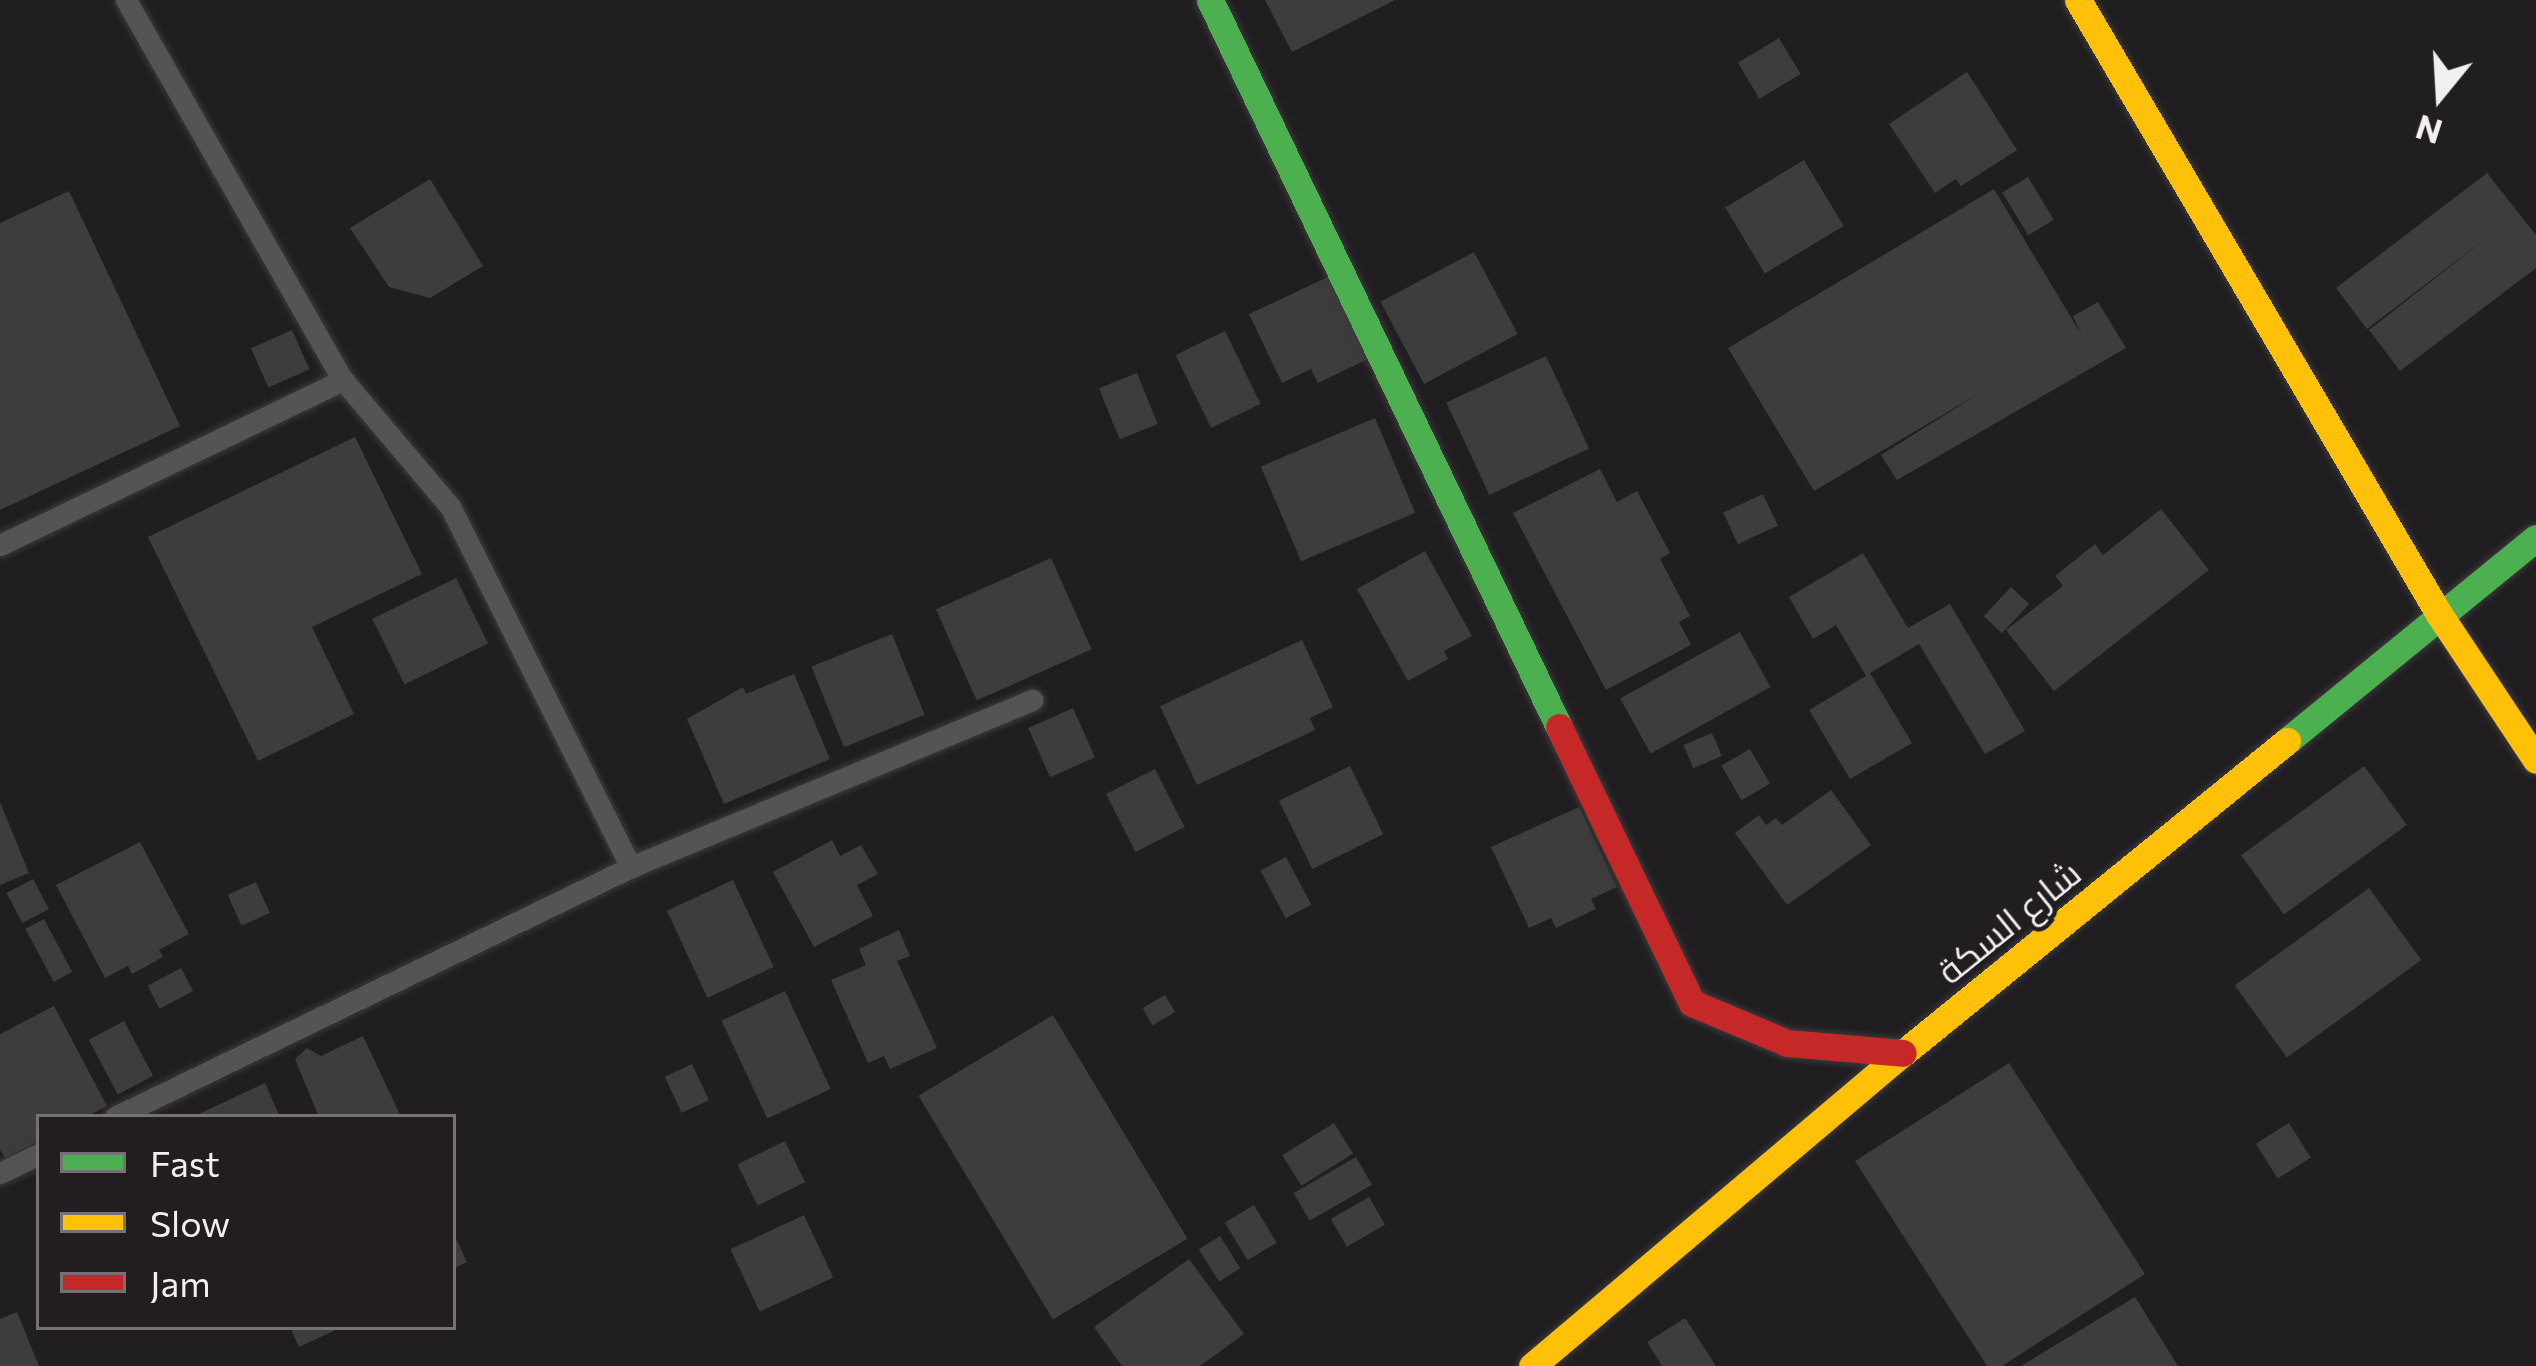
<!DOCTYPE html>
<meta charset="utf-8">
<style>
body{margin:0}
#map{position:relative;width:2536px;height:1366px;overflow:hidden;background:#201e20;font-family:Commissioner,Cairo,sans-serif}
div>[style]{position:absolute}
[style*='--x']{left:calc(var(--x)*1px);top:calc(var(--y)*1px);width:calc(var(--w)*1px);rotate:calc(var(--a)*1deg)}
.building>*{inset:0;background:#3e3d3e;transform-origin:0 0}
.roads{filter:drop-shadow(0 0 3px #3c3a3b) drop-shadow(0 0 3px #3c3a3b)}
.lane>*{height:21px;margin:-10.5px;padding:0 10.5px;transform-origin:10.5px;border-radius:10.5px;background:#555455}
.fast>*{height:27px;margin:-13.5px;padding:0 13.5px;transform-origin:13.5px;border-radius:13.5px;background:#4caf50}
.slow>*{height:27px;margin:-13.5px;padding:0 13.5px;transform-origin:13.5px;border-radius:13.5px;background:#ffc107}
.jam>*{height:27px;margin:-13.5px;padding:0 13.5px;transform-origin:13.5px;border-radius:13.5px;background:#c62828}
span{translate:-50% -50%;white-space:nowrap;text-align:center;line-height:1.15;-webkit-text-stroke:9px #211d21;paint-order:stroke}
.street-label{font-size:36px;color:#f2eff2}
.legend{position:absolute;left:36px;top:1114px;width:420px;height:216px;box-sizing:border-box;background:#211d21;border:3px solid #757175;margin:0;padding:15px 21px;list-style:none;font-size:36px;color:#f2eff2}
.legend li{display:flex;align-items:center;gap:24px;height:60px}
.legend b{width:60px;border:3px solid #757175}
.north{position:absolute;left:2380px;top:36px;width:120px;height:120px;-webkit-text-stroke:9px #211d21;paint-order:stroke;rotate:198deg;font-size:33px;font-weight:700;line-height:48px;text-align:center;color:#f2eff2}
.north::after{content:'';display:block;margin:auto;width:42px;height:54px;background:#f2eff2;clip-path:polygon(50% 0,100% 100%,50% 72%,0 100%)}
</style>
<div id="map">
<div class="building">
<div style="clip-path:polygon(1265px 0,1395px 0,1292px 52px)"></div>
<div style="left:1779px;top:38px;width:42px;height:48px;rotate:59deg"></div>
<div style="clip-path:polygon(1967px 72px,2017px 150px,1961px 186px,1956px 179px,1935px 193px,1889px 124px)"></div>
<div style="left:1804px;top:160px;width:77px;height:92px;rotate:59deg"></div>
<div style="clip-path:polygon(2487px 173px,2536px 235px,2536px 268px,2400px 371px,2369px 330px,2493px 233px,2367px 329px,2336px 288px)"></div>
<div style="left:2028px;top:177px;width:50px;height:30px;rotate:59deg"></div>
<div style="clip-path:polygon(430px 179px,483px 266px,430px 298px,389px 287px,350px 228px)"></div>
<div style="clip-path:polygon(1994px 189px,2081px 334px,2073px 316px,2098px 302px,2126px 348px,1897px 480px,1881px 455px,1983px 391px,1814px 491px,1728px 348px)"></div>
<div style="clip-path:polygon(69px 191px,180px 426px,0 510px,0 223px)"></div>
<div style="left:1474px;top:252px;width:93px;height:106px;rotate:62deg"></div>
<div style="clip-path:polygon(1330px 276px,1368px 359px,1318px 383px,1311px 369px,1282px 383px,1249px 314px)"></div>
<div style="left:292px;top:330px;width:43px;height:45px;rotate:66deg"></div>
<div style="left:1225px;top:331px;width:81px;height:55px;rotate:64deg"></div>
<div style="left:1546px;top:356px;width:102px;height:110px;rotate:65deg"></div>
<div style="left:1137px;top:373px;width:55px;height:41px;rotate:68deg"></div>
<div style="left:1375px;top:418px;width:103px;height:124px;rotate:67deg"></div>
<div style="clip-path:polygon(355px 437px,422px 574px,312px 627px,354px 714px,258px 761px,148px 537px)"></div>
<div style="clip-path:polygon(1600px 469px,1617px 502px,1637px 491px,1670px 553px,1660px 559px,1690px 616px,1679px 622px,1691px 645px,1606px 690px,1513px 513px)"></div>
<div style="left:1763px;top:494px;width:35px;height:44px;rotate:65deg"></div>
<div style="clip-path:polygon(2161px 509px,2209px 570px,2054px 691px,2006px 630px,2063px 586px,2055px 576px,2095px 544px,2103px 555px)"></div>
<div style="clip-path:polygon(1425px 551px,1472px 636px,1444px 651px,1448px 659px,1408px 681px,1357px 589px)"></div>
<div style="clip-path:polygon(1863px 553px,1908px 628px,1950px 604px,2025px 731px,1985px 754px,1919px 644px,1870px 673px,1912px 743px,1850px 779px,1809px 710px,1866px 676px,1836px 625px,1813px 639px,1789px 597px)"></div>
<div style="left:1051px;top:558px;width:100px;height:126px;rotate:66deg"></div>
<div style="left:456px;top:578px;width:73px;height:93px;rotate:64deg"></div>
<div style="left:2011px;top:587px;width:25px;height:40px;rotate:43deg"></div>
<div style="left:1740px;top:632px;width:63px;height:137px;rotate:61deg"></div>
<div style="left:892px;top:634px;width:87px;height:87px;rotate:68deg"></div>
<div style="clip-path:polygon(1302px 640px,1333px 707px,1310px 718px,1315px 730px,1197px 785px,1160px 706px)"></div>
<div style="clip-path:polygon(794px 674px,830px 759px,724px 804px,687px 719px,743px 687px,746px 694px)"></div>
<div style="left:1073px;top:708px;width:54px;height:49px;rotate:66deg"></div>
<div style="left:1712px;top:733px;width:25px;height:31px;rotate:67deg"></div>
<div style="left:1750px;top:749px;width:40px;height:33px;rotate:60deg"></div>
<div style="left:1350px;top:766px;width:76px;height:79px;rotate:64deg"></div>
<div style="left:2364px;top:766px;width:73px;height:152px;rotate:54deg"></div>
<div style="left:1155px;top:769px;width:65px;height:55px;rotate:63deg"></div>
<div style="clip-path:polygon(1831px 790px,1871px 845px,1787px 905px,1735px 833px,1759px 815px,1766px 825px,1776px 818px,1782px 825px)"></div>
<div style="clip-path:polygon(0 802px,29px 873px,0 885px)"></div>
<div style="clip-path:polygon(1579px 807px,1617px 887px,1591px 899px,1596px 909px,1556px 928px,1551px 918px,1529px 928px,1491px 847px)"></div>
<div style="clip-path:polygon(832px 840px,840px 856px,861px 845px,878px 874px,857px 885px,873px 916px,814px 947px,773px 872px)"></div>
<div style="clip-path:polygon(140px 842px,189px 934px,159px 950px,163px 957px,132px 974px,128px 966px,105px 978px,56px 885px)"></div>
<div style="left:1286px;top:857px;width:54px;height:29px;rotate:62deg"></div>
<div style="left:33px;top:879px;width:34px;height:30px;rotate:62deg"></div>
<div style="left:733px;top:880px;width:96px;height:73px;rotate:65deg"></div>
<div style="left:256px;top:882px;width:34px;height:31px;rotate:66deg"></div>
<div style="left:2369px;top:888px;width:89px;height:166px;rotate:54deg"></div>
<div style="left:44px;top:919px;width:60px;height:21px;rotate:62deg"></div>
<div style="clip-path:polygon(899px 930px,910px 956px,897px 961px,937px 1048px,890px 1069px,884px 1056px,868px 1063px,831px 980px,866px 965px,859px 949px)"></div>
<div style="left:181px;top:968px;width:26px;height:38px;rotate:62deg"></div>
<div style="left:785px;top:991px;width:108px;height:70px;rotate:65deg"></div>
<div style="left:1165px;top:995px;width:20px;height:26px;rotate:60deg"></div>
<div style="clip-path:polygon(54px 1006px,107px 1106px,86px 1117px,39px 1117px,39px 1141px,5px 1159px,0 1149px,0 1034px)"></div>
<div style="left:1053px;top:1015px;width:261px;height:157px;rotate:59deg"></div>
<div style="left:124px;top:1021px;width:62px;height:40px;rotate:62deg"></div>
<div style="clip-path:polygon(363px 1036px,401px 1117px,319px 1117px,295px 1059px,307px 1048px,321px 1056px)"></div>
<div style="clip-path:polygon(2009px 1063px,2145px 1274px,2002px 1366px,1987px 1366px,1855px 1161px)"></div>
<div style="left:692px;top:1064px;width:40px;height:30px;rotate:65deg"></div>
<div style="clip-path:polygon(265px 1083px,280px 1117px,192px 1117px)"></div>
<div style="left:1334px;top:1123px;width:36px;height:61px;rotate:58deg"></div>
<div style="left:2289px;top:1123px;width:41px;height:39px;rotate:58deg"></div>
<div style="left:785px;top:1141px;width:46px;height:53px;rotate:64deg"></div>
<div style="left:1356px;top:1157px;width:32px;height:72px;rotate:60deg"></div>
<div style="left:1369px;top:1197px;width:32px;height:44px;rotate:60deg"></div>
<div style="left:1254px;top:1205px;width:44px;height:34px;rotate:59deg"></div>
<div style="left:804px;top:1215px;width:69px;height:81px;rotate:65deg"></div>
<div style="clip-path:polygon(453px 1232px,467px 1262px,453px 1269px)"></div>
<div style="left:1220px;top:1236px;width:38px;height:25px;rotate:58deg"></div>
<div style="clip-path:polygon(1189px 1259px,1244px 1334px,1200px 1366px,1122px 1366px,1094px 1327px)"></div>
<div style="clip-path:polygon(2135px 1297px,2178px 1366px,2021px 1366px)"></div>
<div style="clip-path:polygon(17px 1312px,39px 1366px,0 1366px,0 1319px)"></div>
<div style="clip-path:polygon(1685px 1318px,1716px 1366px,1662px 1366px,1647px 1342px)"></div>
<div style="clip-path:polygon(290px 1327px,342px 1327px,299px 1347px)"></div>
</div>
<div class="roads">
<div class="lane">
<div style="--x:126;--y:0;--w:438;--a:60.3"></div>
<div style="--x:343;--y:380;--w:167;--a:49.8"></div>
<div style="--x:451;--y:508;--w:402;--a:63.4"></div>
<div style="--x:0;--y:545;--w:381;--a:-25.7"></div>
<div style="--x:115;--y:1117;--w:573;--a:-25.85"></div>
<div style="--x:631;--y:867;--w:435;--a:-22.6"></div>
<div style="--x:0;--y:1173;--w:43;--a:-26"></div>
</div>
<div class="fast">
<div style="--x:1210;--y:0;--w:806;--a:64.36"></div>
<div style="--x:2287;--y:741;--w:321;--a:-39.2"></div>
</div>
<div class="slow">
<div style="--x:2078;--y:0;--w:712;--a:59.55"></div>
<div style="--x:2439;--y:614;--w:175;--a:56.4"></div>
<div style="--x:1532;--y:1366;--w:485;--a:-40.2"></div>
<div style="--x:1903;--y:1053;--w:495;--a:-39.1"></div>
</div>
<div class="jam">
<div style="--x:1559;--y:727;--w:306;--a:64.3"></div>
<div style="--x:1692;--y:1003;--w:103;--a:22.8"></div>
<div style="--x:1787;--y:1043;--w:116;--a:4.9"></div>
</div>
</div>
<div class="street-label">
<span style="left:2008px;top:921px;rotate:-39deg">شارع السكة</span>
</div>
<ul class="legend">
<li><b style="height:15px;background:#4caf50"></b>Fast</li>
<li><b style="height:15px;background:#ffc107"></b>Slow</li>
<li><b style="height:15px;background:#c62828"></b>Jam</li>
</ul>
<div class="north">N</div>
</div>
